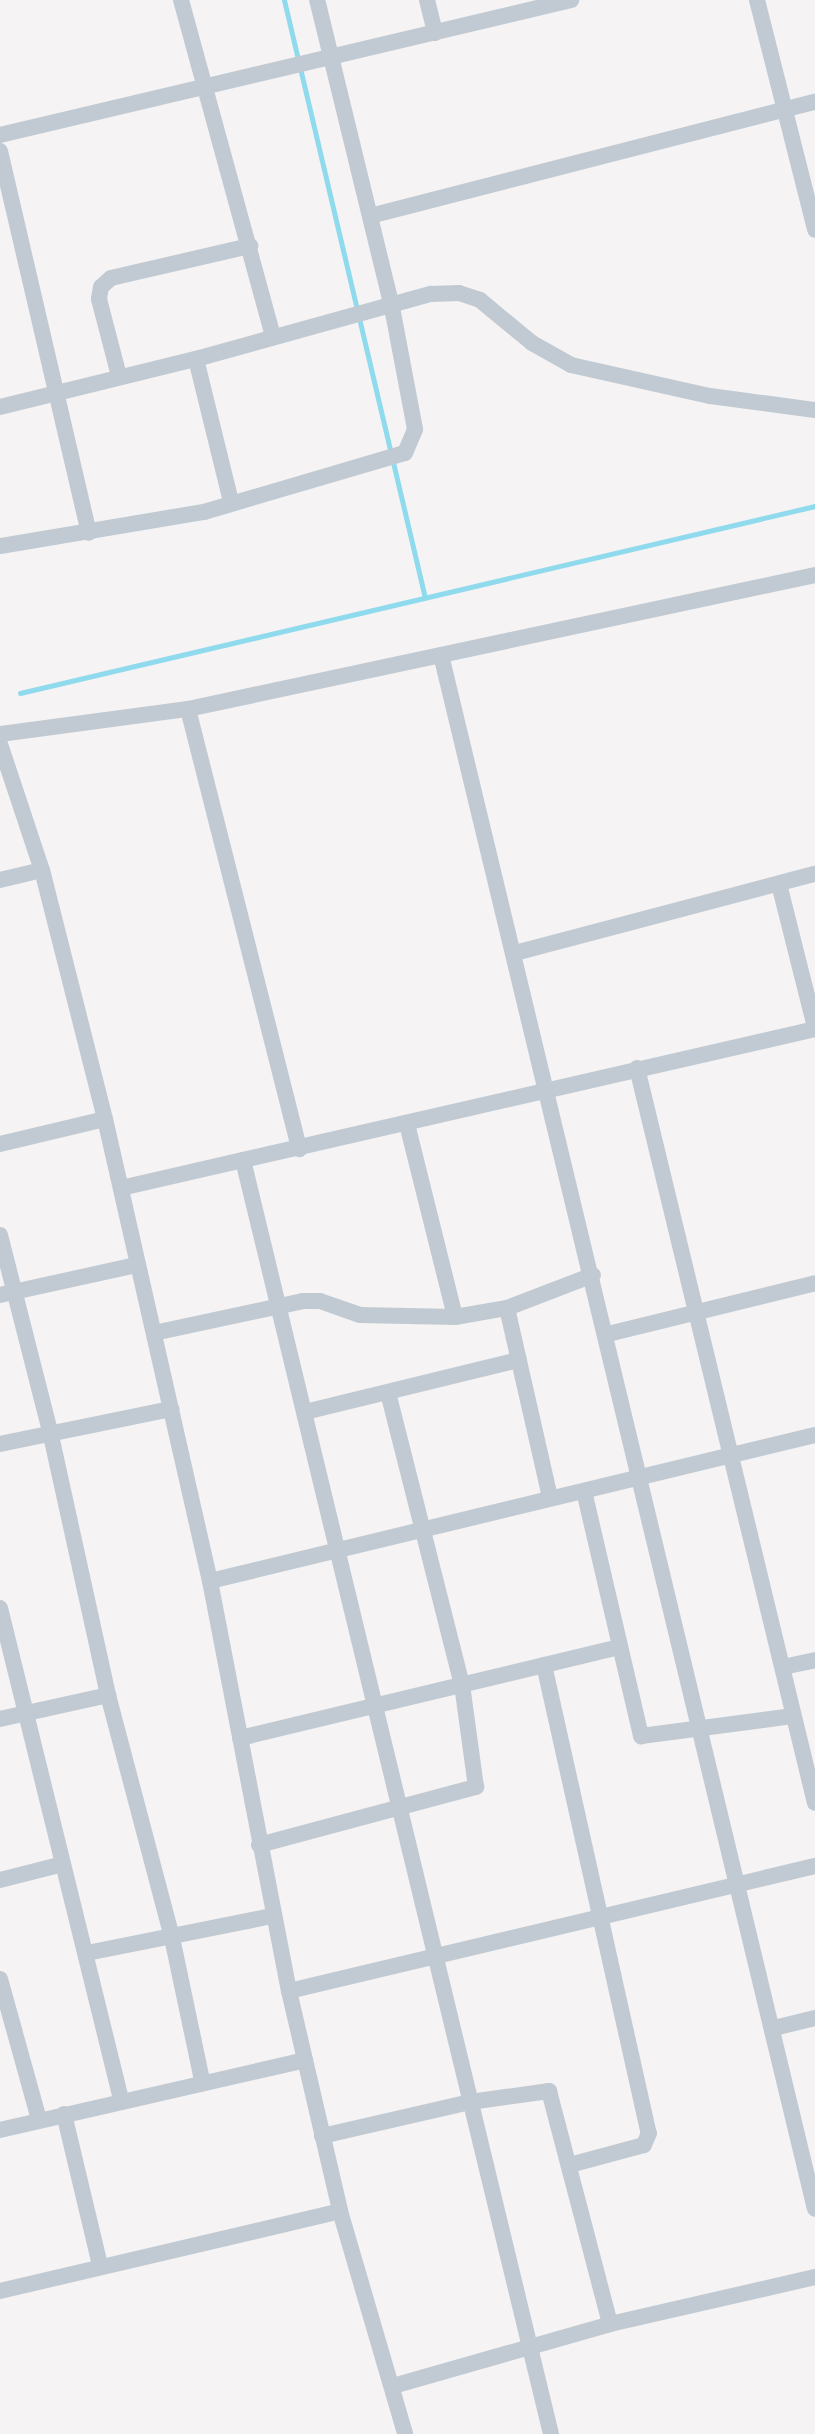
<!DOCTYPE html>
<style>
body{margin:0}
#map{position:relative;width:815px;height:2434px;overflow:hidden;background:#f5f3f3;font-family:"Work Sans",sans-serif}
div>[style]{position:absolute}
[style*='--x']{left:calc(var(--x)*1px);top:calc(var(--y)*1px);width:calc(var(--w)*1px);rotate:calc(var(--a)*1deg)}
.stream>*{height:5px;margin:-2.5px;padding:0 2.5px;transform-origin:2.5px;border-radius:2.5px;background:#90daee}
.street>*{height:16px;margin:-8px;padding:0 8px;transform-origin:8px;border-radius:8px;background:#c1cad2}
span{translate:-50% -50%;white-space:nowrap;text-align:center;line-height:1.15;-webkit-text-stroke:7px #fff;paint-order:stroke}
</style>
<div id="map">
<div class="stream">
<div style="--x:284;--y:0;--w:614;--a:76.73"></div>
<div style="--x:20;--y:693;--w:817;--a:-13.24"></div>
</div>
<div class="street">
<div style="--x:181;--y:0;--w:349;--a:74.7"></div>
<div style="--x:427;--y:0;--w:34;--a:76"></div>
<div style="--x:757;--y:0;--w:237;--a:75.8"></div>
<div style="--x:0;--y:135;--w:587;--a:-13.3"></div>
<div style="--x:0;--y:151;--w:392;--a:76.9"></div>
<div style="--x:370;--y:216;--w:459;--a:-14.4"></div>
<div style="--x:196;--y:359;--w:146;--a:76.2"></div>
<div style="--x:119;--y:376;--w:80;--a:-104.6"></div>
<div style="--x:99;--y:299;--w:12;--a:-81"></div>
<div style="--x:101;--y:287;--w:13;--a:-42"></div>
<div style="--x:111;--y:278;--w:143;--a:-13"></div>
<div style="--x:0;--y:407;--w:202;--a:-13.8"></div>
<div style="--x:196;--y:359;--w:244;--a:-15.5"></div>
<div style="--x:431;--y:294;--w:28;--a:-2"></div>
<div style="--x:459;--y:293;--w:22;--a:18"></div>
<div style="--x:480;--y:300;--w:67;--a:39.6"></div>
<div style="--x:532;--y:343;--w:45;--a:29.4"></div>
<div style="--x:571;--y:365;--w:142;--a:12.6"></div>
<div style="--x:710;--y:396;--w:106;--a:7.6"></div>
<div style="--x:0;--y:546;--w:207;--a:-9.5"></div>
<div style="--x:204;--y:512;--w:209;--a:-16.4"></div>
<div style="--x:405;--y:453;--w:26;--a:-67"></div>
<div style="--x:415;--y:429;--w:124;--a:-100.7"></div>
<div style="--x:392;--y:307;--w:316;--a:-103.7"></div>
<div style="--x:441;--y:655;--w:1598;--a:76.47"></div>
<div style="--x:188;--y:709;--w:454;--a:75.8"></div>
<div style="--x:0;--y:734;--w:190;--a:-7.6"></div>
<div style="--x:188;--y:709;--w:641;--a:-12.06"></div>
<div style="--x:0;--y:744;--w:133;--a:71.6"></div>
<div style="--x:42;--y:870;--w:257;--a:75.8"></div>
<div style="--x:105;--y:1119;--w:474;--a:77.2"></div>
<div style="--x:210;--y:1581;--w:418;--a:79.1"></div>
<div style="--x:289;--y:1991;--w:226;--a:76.9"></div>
<div style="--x:340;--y:2211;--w:232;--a:73.7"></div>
<div style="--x:0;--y:880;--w:43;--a:-13.4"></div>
<div style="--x:779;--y:884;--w:147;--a:75.9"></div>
<div style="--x:515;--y:953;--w:310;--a:-14.8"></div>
<div style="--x:637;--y:1068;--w:756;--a:76.39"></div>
<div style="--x:407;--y:1124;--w:199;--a:76"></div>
<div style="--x:0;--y:1144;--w:108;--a:-13.4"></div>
<div style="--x:243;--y:1160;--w:1311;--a:76.41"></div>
<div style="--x:121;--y:1188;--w:712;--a:-12.9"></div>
<div style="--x:0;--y:1235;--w:202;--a:75.7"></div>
<div style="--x:50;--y:1431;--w:270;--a:77.6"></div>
<div style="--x:108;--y:1695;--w:246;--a:75.2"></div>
<div style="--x:171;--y:1933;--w:150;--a:78.1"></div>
<div style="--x:0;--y:1295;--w:140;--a:-12.4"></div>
<div style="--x:507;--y:1308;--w:194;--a:77.2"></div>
<div style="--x:154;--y:1333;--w:152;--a:-12.1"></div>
<div style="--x:303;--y:1301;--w:17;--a:0"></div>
<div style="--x:320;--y:1301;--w:42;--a:19.3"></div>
<div style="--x:360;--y:1315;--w:95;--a:1.2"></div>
<div style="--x:455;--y:1317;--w:53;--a:-9.8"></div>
<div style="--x:507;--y:1308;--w:92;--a:-21"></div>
<div style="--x:608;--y:1334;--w:213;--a:-13.8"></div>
<div style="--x:305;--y:1412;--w:220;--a:-13.7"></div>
<div style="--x:0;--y:1444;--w:175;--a:-11.6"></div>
<div style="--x:584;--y:1491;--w:252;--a:76.9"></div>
<div style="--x:641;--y:1736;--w:153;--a:-7.5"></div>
<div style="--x:210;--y:1581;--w:622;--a:-13.57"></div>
<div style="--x:0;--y:1608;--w:506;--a:76.16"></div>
<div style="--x:544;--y:1665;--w:480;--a:77.4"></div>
<div style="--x:649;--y:2133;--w:13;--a:113"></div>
<div style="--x:644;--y:2145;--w:77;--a:164.9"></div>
<div style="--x:783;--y:1667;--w:33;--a:-12"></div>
<div style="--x:0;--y:1719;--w:111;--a:-12.5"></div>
<div style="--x:240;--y:1738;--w:390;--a:-13.5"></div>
<div style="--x:259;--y:1845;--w:225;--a:-15"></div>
<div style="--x:476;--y:1787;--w:103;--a:-97.8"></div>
<div style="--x:462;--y:1685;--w:301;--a:-104.2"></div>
<div style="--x:0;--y:1880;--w:65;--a:-14.3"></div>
<div style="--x:87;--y:1953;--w:189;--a:-11.3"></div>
<div style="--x:0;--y:1979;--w:146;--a:74.5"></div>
<div style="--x:289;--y:1991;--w:541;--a:-13.37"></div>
<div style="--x:774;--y:2028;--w:42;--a:-13.7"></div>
<div style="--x:64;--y:2114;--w:155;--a:76.6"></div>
<div style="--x:0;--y:2130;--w:313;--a:-12.9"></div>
<div style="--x:322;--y:2136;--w:152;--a:-12.9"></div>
<div style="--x:470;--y:2102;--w:80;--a:-7.9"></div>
<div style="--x:549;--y:2091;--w:241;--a:75.3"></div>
<div style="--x:0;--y:2291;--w:349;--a:-13.2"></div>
<div style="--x:393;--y:2386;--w:226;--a:-15.9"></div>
<div style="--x:610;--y:2324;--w:210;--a:-12.9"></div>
</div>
</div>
